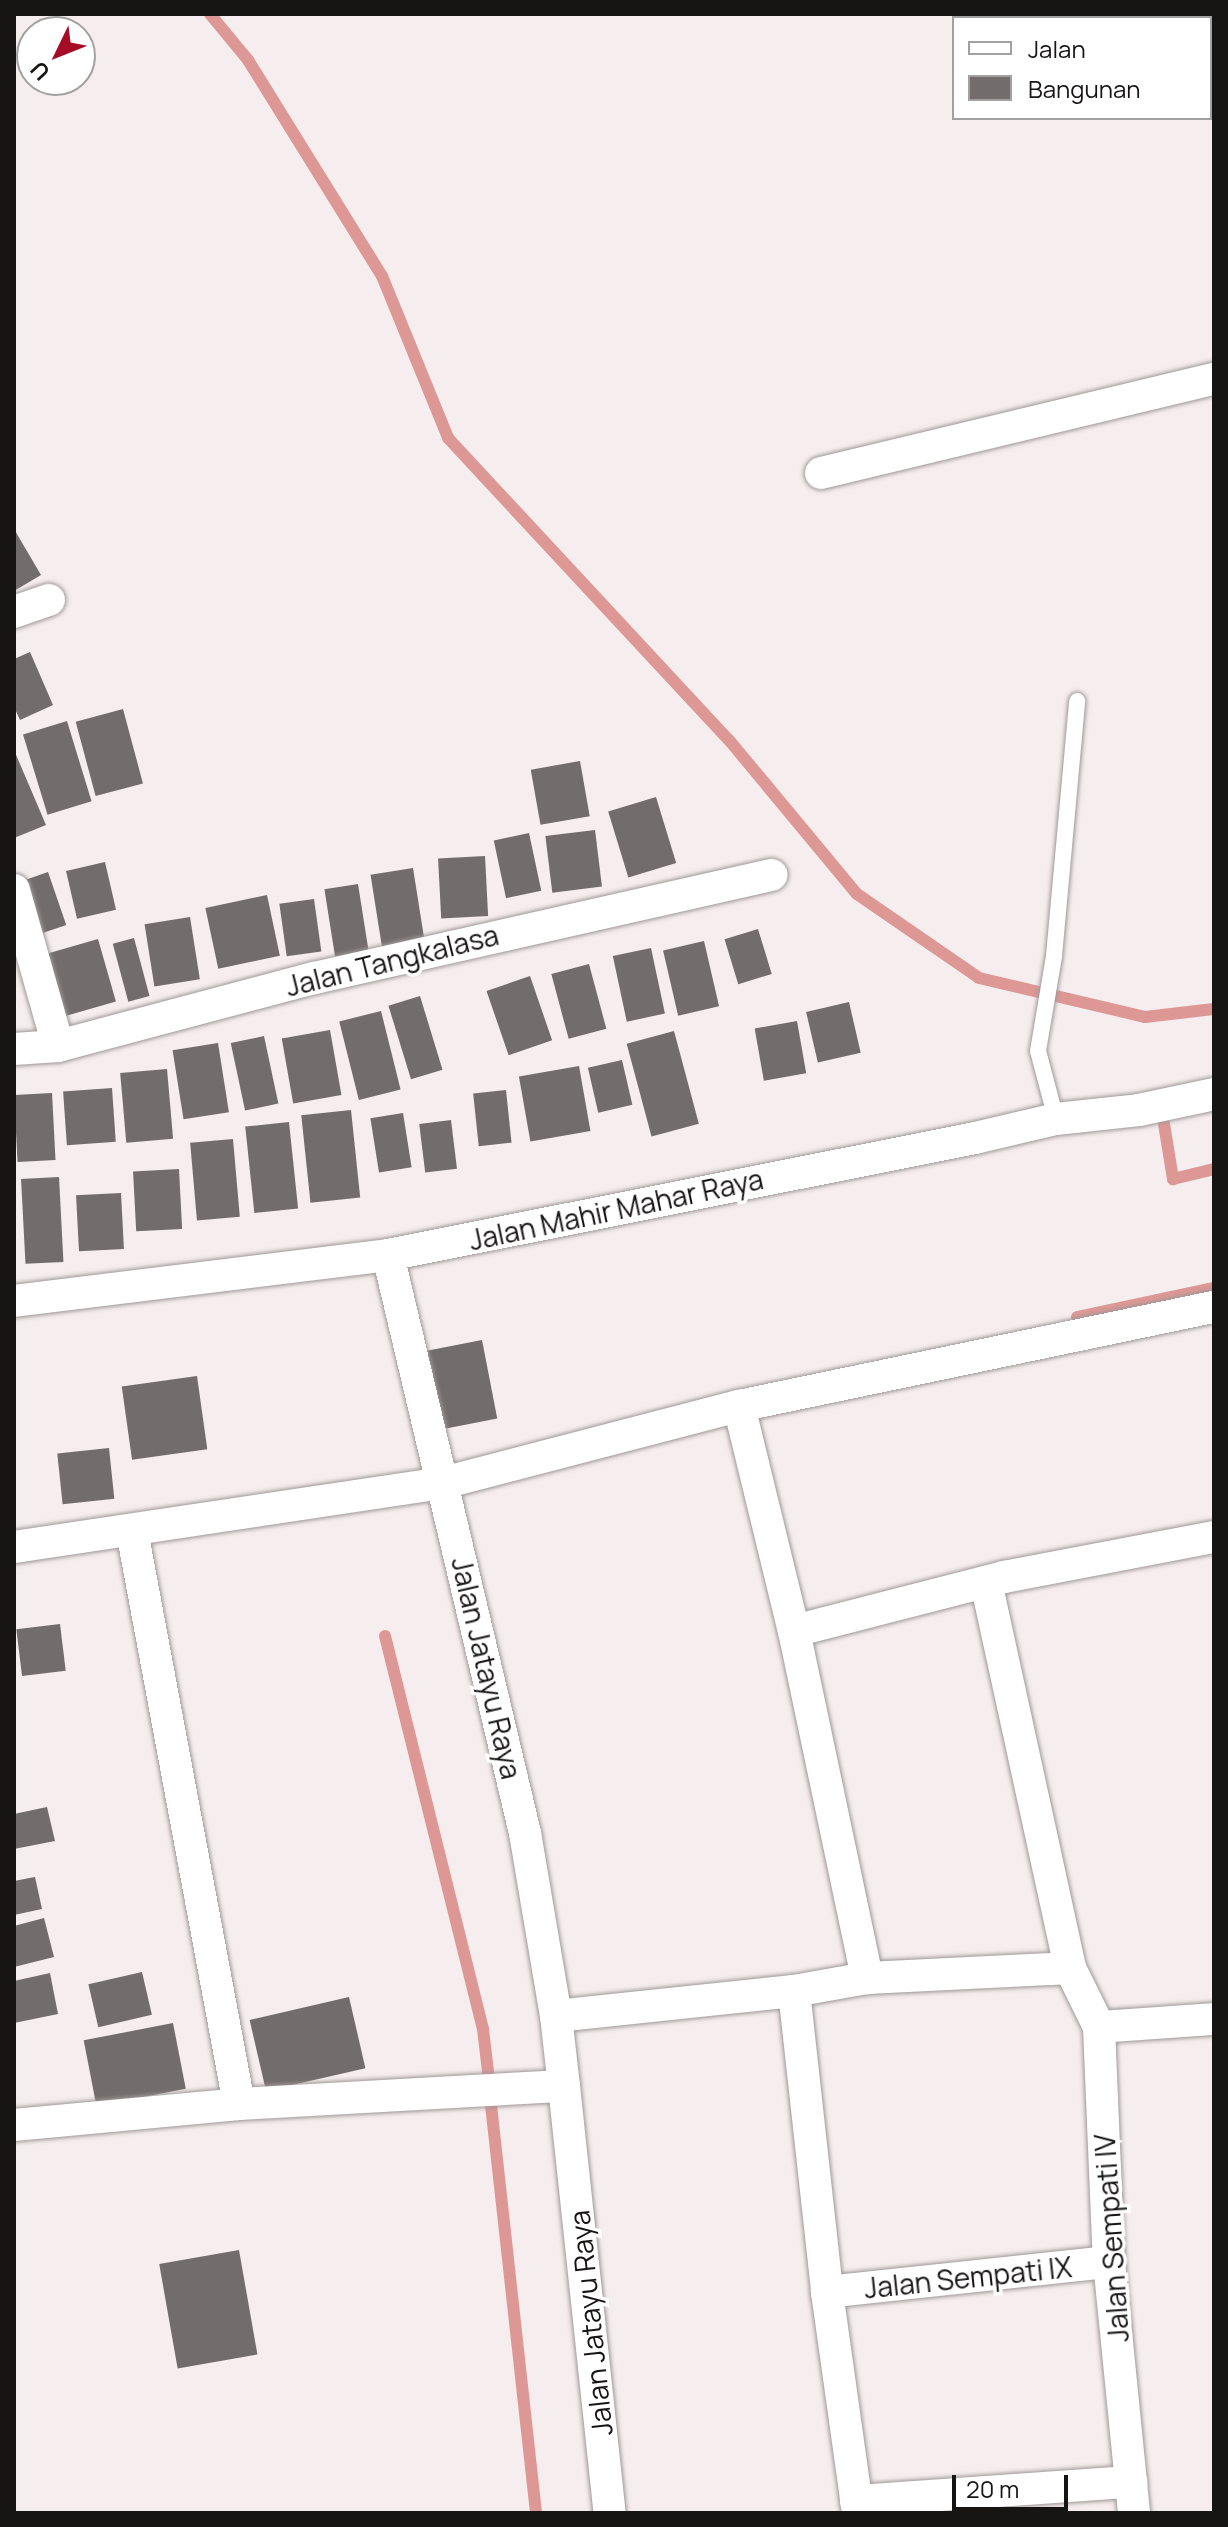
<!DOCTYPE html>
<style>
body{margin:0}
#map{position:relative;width:1228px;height:2527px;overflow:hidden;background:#f6eeee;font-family:Manrope,sans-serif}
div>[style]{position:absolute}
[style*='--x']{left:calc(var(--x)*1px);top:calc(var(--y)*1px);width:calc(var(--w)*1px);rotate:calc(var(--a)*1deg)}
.stream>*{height:12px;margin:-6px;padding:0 6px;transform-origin:6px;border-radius:6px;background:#dd9895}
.building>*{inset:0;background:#736c6c;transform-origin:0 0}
.roads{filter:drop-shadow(0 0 2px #9f9898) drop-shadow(0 0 2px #9f9898)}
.lane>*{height:16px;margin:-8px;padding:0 8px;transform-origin:8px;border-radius:8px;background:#fff}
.street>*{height:32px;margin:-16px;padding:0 16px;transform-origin:16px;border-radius:16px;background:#fff}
span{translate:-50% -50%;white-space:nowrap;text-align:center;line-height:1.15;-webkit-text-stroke:7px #fff;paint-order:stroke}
.street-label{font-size:28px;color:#171414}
.frame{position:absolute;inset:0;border:16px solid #171414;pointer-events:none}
.legend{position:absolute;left:952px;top:16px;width:260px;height:104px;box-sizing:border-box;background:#fff;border:2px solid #a2a1a1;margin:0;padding:10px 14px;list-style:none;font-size:24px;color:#171414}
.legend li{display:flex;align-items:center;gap:16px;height:40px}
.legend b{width:40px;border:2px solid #a2a1a1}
.north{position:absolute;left:16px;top:16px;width:80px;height:80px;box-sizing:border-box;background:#fff;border:2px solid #a2a1a1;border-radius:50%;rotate:227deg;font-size:22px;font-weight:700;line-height:32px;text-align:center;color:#171414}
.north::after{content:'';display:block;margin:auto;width:28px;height:36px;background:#a60c26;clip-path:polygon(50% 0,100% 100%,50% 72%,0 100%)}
.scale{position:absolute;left:952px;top:2475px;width:116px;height:36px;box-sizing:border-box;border:4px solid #171414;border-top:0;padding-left:10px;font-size:24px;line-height:28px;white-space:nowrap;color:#171414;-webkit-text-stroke:6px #fff;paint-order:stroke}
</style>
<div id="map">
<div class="stream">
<div style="--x:210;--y:14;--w:60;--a:50.4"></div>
<div style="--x:248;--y:60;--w:254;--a:58.2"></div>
<div style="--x:382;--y:276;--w:175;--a:67.8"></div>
<div style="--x:448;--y:438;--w:413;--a:47.1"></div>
<div style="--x:729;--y:740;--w:200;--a:50.3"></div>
<div style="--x:857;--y:894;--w:148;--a:34.5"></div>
<div style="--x:979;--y:978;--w:171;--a:13.2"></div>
<div style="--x:1145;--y:1017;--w:69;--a:-6.6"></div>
<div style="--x:1164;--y:1124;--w:56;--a:80.7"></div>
<div style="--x:1173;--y:1179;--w:42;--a:-13.7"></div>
<div style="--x:1077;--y:1317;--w:140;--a:-12"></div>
<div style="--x:385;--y:1636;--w:405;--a:76"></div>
<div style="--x:483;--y:2029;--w:51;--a:83.3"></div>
<div style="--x:490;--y:2096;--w:420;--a:83.7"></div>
</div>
<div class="building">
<div style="clip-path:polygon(14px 529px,41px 575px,14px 591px)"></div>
<div style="clip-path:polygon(30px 652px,53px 705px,20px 720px,14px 707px,14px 659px)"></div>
<div style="left:123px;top:709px;width:77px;height:49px;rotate:75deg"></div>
<div style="left:67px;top:721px;width:84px;height:46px;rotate:73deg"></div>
<div style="clip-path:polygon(14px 750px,46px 825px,14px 838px)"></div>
<div style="left:580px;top:761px;width:56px;height:50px;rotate:80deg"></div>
<div style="left:656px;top:797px;width:69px;height:50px;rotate:73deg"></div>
<div style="left:595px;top:830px;width:57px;height:50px;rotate:83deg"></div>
<div style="left:529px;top:833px;width:59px;height:36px;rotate:78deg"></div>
<div style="left:485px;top:856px;width:60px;height:47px;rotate:87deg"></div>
<div style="left:105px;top:862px;width:49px;height:40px;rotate:77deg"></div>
<div style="left:413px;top:868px;width:75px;height:43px;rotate:81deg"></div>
<div style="left:48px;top:872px;width:56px;height:35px;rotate:71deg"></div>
<div style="left:358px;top:884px;width:68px;height:34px;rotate:81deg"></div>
<div style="left:267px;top:895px;width:62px;height:63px;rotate:78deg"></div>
<div style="left:314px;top:899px;width:53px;height:35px;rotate:82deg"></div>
<div style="left:190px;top:917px;width:63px;height:46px;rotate:81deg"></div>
<div style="left:758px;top:929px;width:47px;height:35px;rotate:73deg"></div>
<div style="left:134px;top:938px;width:60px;height:22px;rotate:75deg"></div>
<div style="left:98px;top:939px;width:65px;height:56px;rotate:74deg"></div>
<div style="left:704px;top:941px;width:67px;height:42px;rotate:77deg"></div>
<div style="left:651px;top:948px;width:67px;height:39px;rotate:78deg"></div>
<div style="left:589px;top:964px;width:67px;height:39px;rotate:75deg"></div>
<div style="left:530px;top:976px;width:68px;height:46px;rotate:71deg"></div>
<div style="left:420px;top:996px;width:77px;height:33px;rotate:73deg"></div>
<div style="left:849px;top:1002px;width:52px;height:44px;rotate:77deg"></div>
<div style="left:381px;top:1011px;width:81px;height:43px;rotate:76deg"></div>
<div style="left:797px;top:1021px;width:53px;height:43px;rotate:80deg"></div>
<div style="left:330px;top:1030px;width:66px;height:49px;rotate:80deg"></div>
<div style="left:674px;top:1031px;width:96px;height:49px;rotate:75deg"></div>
<div style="left:264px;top:1036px;width:69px;height:34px;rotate:78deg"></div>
<div style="left:218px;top:1043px;width:70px;height:46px;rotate:81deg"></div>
<div style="left:622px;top:1060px;width:46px;height:35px;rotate:77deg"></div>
<div style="left:579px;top:1066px;width:66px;height:61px;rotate:80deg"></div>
<div style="left:167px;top:1069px;width:70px;height:47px;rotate:85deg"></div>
<div style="left:112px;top:1088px;width:54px;height:49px;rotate:86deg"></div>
<div style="left:506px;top:1090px;width:53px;height:33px;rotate:84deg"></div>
<div style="left:52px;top:1093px;width:67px;height:38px;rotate:87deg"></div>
<div style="left:351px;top:1110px;width:88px;height:50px;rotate:84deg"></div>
<div style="left:403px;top:1113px;width:55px;height:33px;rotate:81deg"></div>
<div style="left:451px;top:1120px;width:49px;height:32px;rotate:83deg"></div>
<div style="left:289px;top:1122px;width:87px;height:44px;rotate:84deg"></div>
<div style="left:233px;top:1139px;width:78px;height:43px;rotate:85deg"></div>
<div style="left:179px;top:1169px;width:60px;height:46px;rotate:87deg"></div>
<div style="left:59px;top:1177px;width:85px;height:38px;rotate:87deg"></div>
<div style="left:121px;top:1193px;width:56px;height:45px;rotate:87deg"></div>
<div style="left:482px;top:1340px;width:80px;height:60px;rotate:79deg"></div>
<div style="left:197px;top:1376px;width:74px;height:76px;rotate:82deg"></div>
<div style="left:109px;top:1448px;width:51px;height:52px;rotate:84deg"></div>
<div style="left:60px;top:1624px;width:47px;height:44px;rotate:83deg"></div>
<div style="clip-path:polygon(47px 1807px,55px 1841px,14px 1849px,14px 1814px)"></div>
<div style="clip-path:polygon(35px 1877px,42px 1909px,14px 1915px,14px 1881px)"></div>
<div style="clip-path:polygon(44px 1918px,54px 1957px,14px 1967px,14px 1926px)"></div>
<div style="left:142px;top:1972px;width:44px;height:55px;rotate:77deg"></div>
<div style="clip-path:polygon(50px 1973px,58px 2014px,14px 2023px,14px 1981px)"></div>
<div style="left:349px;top:1997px;width:73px;height:102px;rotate:77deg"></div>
<div style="left:173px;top:2023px;width:67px;height:91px;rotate:79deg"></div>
<div style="left:239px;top:2250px;width:106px;height:81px;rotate:80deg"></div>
</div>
<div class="roads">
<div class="lane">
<div style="--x:1056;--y:1119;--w:70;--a:-104.8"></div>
<div style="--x:1038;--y:1051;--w:96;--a:-80.4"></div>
<div style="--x:1054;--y:956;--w:256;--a:-84.8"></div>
</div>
<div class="street">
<div style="--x:821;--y:473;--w:404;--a:-13.5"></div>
<div style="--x:14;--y:612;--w:37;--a:-19"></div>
<div style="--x:14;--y:890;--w:162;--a:74.2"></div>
<div style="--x:14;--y:1049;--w:44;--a:-3.9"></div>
<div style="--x:58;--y:1046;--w:265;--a:-14.9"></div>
<div style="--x:314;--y:978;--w:469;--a:-12.7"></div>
<div style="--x:388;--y:1255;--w:594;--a:76.67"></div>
<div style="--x:525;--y:1833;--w:186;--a:80.4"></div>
<div style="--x:556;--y:2016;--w:70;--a:83.5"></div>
<div style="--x:14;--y:1301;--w:377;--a:-7"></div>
<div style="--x:388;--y:1255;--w:599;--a:-11.27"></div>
<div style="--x:975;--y:1138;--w:83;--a:-13.2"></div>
<div style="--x:1056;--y:1119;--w:83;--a:-6.2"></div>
<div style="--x:1139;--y:1110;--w:77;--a:-12"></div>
<div style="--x:739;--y:1406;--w:232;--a:76.3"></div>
<div style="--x:794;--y:1631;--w:355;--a:78.1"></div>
<div style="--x:132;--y:1531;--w:583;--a:79.42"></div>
<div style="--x:14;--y:1547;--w:434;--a:-8.5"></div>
<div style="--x:443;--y:1483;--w:306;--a:-14.6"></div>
<div style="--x:739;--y:1406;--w:485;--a:-11.8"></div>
<div style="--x:986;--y:1582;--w:395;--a:77.7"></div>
<div style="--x:1070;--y:1968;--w:66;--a:63.8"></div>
<div style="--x:1099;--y:2027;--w:235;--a:87.6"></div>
<div style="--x:1109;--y:2262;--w:252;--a:84.3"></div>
<div style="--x:794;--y:1631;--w:217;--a:-14.4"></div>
<div style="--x:1004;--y:1577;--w:214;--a:-10.8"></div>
<div style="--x:794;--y:1991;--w:303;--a:83.7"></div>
<div style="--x:827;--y:2292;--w:223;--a:82"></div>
<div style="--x:556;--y:2016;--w:239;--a:-6"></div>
<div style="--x:794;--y:1991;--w:74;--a:-10.1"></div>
<div style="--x:867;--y:1978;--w:203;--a:-2.8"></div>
<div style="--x:1099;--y:2027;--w:115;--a:-4"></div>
<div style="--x:14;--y:2125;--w:226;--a:-5.3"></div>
<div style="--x:239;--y:2104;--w:325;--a:-3.2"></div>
<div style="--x:564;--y:2086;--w:429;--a:83.9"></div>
<div style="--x:827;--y:2292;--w:284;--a:-6.1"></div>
<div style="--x:856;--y:2501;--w:276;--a:-4"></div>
</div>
</div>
<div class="street-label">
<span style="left:392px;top:960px;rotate:-14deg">Jalan Tangkalasa</span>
<span style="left:616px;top:1209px;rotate:-12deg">Jalan Mahir Mahar Raya</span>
<span style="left:487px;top:1668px;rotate:77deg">Jalan Jatayu Raya</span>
<span style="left:1111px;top:2238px;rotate:-94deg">Jalan Sempati IV</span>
<span style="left:968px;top:2277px;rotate:-6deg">Jalan Sempati IX</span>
<span style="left:590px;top:2323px;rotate:-96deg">Jalan Jatayu Raya</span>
</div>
<div class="frame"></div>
<ul class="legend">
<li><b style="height:10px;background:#fff"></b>Jalan</li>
<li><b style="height:22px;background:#736c6c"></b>Bangunan</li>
</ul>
<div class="north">U</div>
<div class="scale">20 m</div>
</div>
